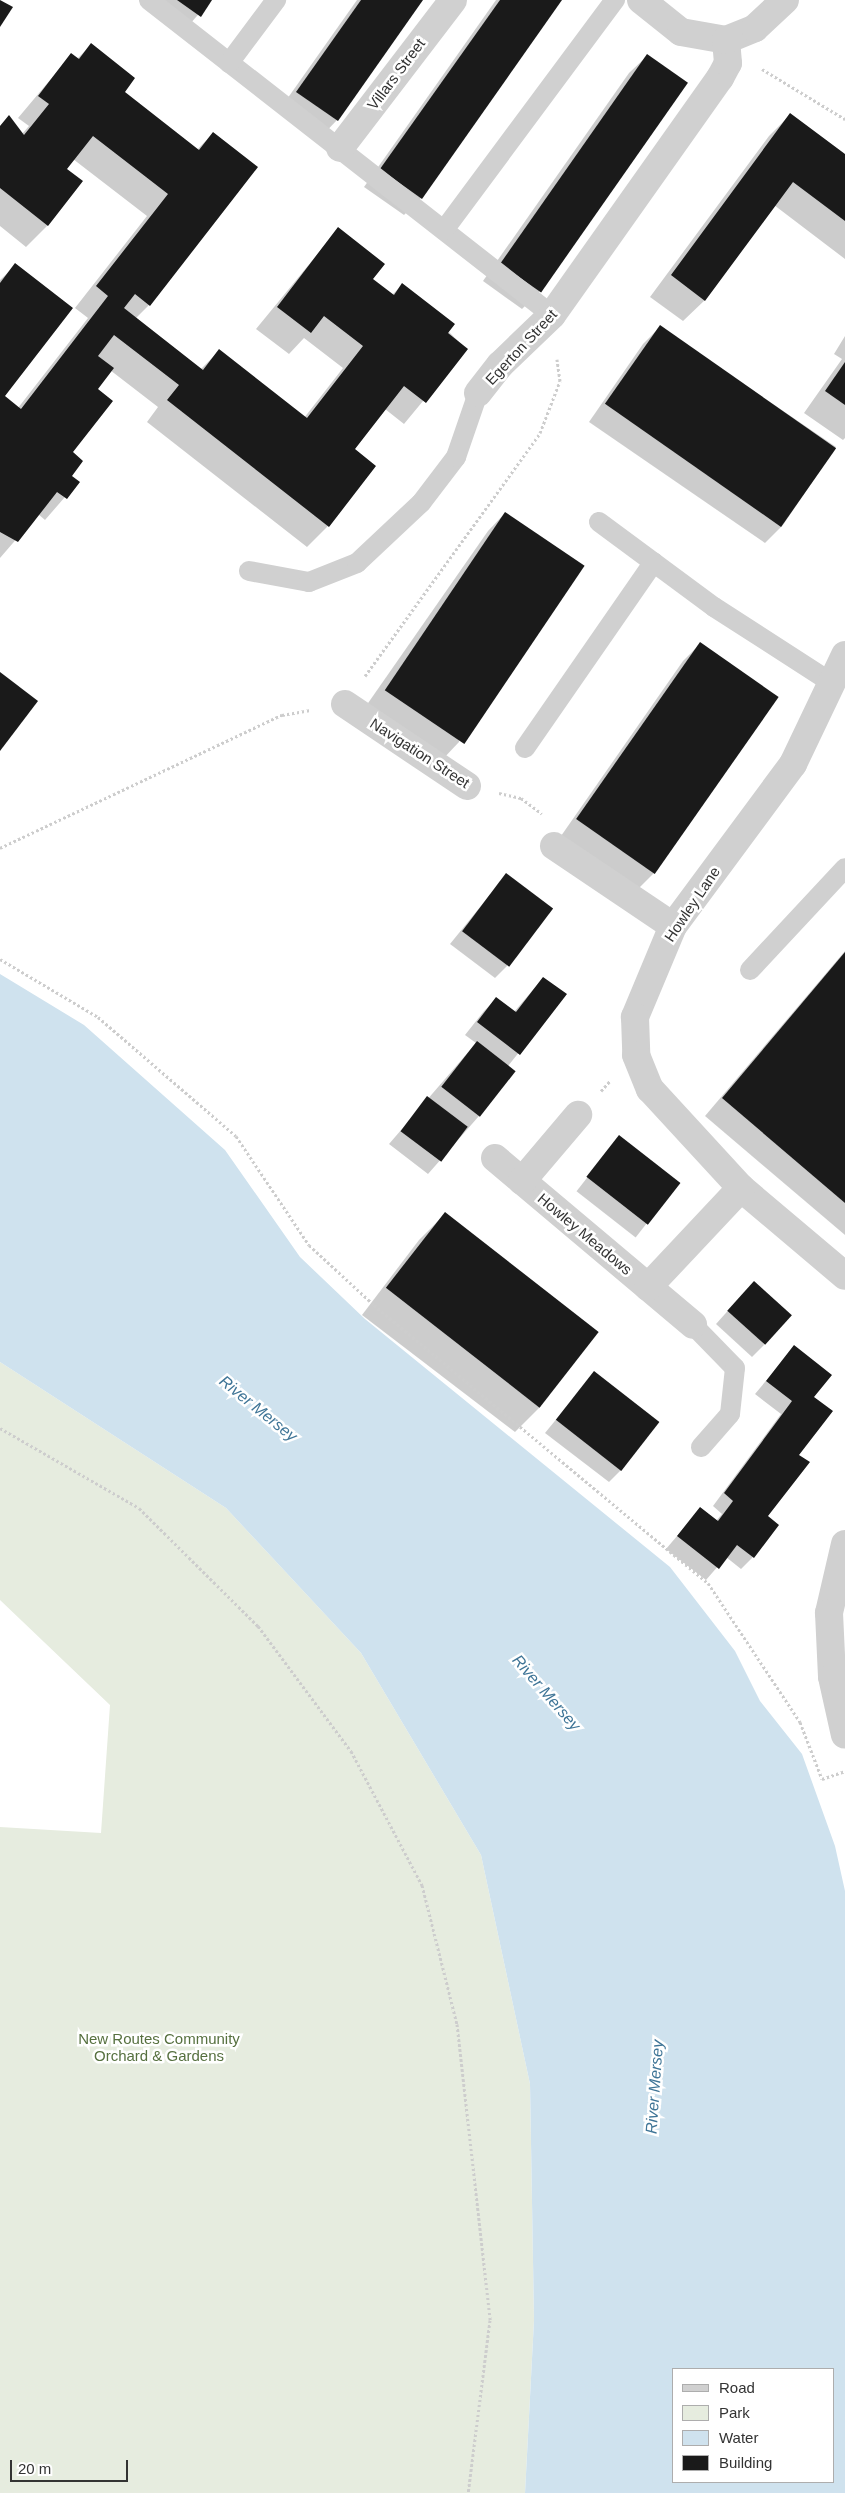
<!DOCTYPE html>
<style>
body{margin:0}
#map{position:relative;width:845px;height:2493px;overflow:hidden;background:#fff;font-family:Arial,sans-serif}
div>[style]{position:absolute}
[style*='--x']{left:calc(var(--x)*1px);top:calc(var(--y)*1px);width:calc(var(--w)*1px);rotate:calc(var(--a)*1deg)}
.green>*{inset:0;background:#e6ecdf}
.water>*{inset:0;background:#cfe2ee}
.shadow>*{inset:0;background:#0003;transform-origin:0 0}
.building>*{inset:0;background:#1a1a1a;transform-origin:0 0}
.path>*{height:3px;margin-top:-1.5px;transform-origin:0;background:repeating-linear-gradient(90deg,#cdcdcd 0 2.5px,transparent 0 5px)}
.lane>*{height:20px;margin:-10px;padding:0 10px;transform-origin:10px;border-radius:10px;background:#d0d0d0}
.street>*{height:28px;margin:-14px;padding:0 14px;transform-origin:14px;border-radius:14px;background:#d0d0d0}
span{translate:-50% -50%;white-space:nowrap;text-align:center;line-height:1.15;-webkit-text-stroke:5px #fff;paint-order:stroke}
.street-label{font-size:15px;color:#333}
.park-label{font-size:15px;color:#56703f}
.water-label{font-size:16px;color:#3f7597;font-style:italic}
.legend{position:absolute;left:672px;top:2368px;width:162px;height:115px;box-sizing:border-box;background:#fff;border:1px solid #adadad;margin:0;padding:6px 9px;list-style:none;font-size:15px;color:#333}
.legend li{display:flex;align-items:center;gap:10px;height:25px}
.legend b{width:25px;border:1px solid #adadad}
.scale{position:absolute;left:10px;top:2460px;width:118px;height:22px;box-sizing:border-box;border:2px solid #333;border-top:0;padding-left:6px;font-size:15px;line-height:18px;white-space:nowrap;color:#333;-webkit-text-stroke:4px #fff;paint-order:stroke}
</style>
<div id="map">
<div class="green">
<div style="clip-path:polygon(0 1362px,226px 1508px,361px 1653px,481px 1855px,530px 2084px,534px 2320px,525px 2493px,0 2493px,0 1827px,101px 1833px,110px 1705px,0 1600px)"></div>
</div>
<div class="water">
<div style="clip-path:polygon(evenodd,0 974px,84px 1025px,225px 1150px,300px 1257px,365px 1319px,670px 1567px,735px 1651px,760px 1701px,802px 1754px,835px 1846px,845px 1891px,845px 2493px,525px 2493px,534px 2320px,530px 2084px,481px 1855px,361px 1653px,226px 1508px,0 1362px,0 974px,674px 2369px,834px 2369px,834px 2482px,674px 2482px,674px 2369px)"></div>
</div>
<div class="shadow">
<div style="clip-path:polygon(146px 0,211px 0,182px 33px)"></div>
<div style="clip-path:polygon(357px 0,422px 0,337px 120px,320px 138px,280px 109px)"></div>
<div style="clip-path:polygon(496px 0,561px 0,421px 198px,404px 215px,364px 187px)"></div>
<div style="clip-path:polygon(91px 45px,123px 92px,197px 150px,213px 133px,149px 305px,136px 318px,201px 369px,219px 351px,304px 418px,343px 368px,304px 338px,289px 354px,256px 329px,338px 229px,371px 279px,392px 295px,402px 285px,466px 349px,404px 424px,385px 409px,354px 450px,328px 526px,307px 547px,147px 422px,158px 407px,110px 370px,96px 389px,71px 452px,70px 476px,78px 482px,45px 520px,38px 514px,0 558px,0 280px,16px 265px,3px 396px,18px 408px,88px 318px,75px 308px,147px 216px,73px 159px,65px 169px,48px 225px,26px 247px,0 226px,0 126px,9px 117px,22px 134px,29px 126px,18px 118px,71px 55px,77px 59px)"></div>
<div style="clip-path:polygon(647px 56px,686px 84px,540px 291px,522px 309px,483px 281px,629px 73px)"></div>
<div style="clip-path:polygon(790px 115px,845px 156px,845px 259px,774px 205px,705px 300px,683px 321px,650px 297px,769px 136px)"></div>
<div style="clip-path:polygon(660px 327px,836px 447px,783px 525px,765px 543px,589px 422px,643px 344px)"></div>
<div style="clip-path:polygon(845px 336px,845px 438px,843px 440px,804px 413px,842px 359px,834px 354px)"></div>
<div style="clip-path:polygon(505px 513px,459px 742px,442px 760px,366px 706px,488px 531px)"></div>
<div style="clip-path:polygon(701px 643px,777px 697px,654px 873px,637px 890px,561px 836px,683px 661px)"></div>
<div style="clip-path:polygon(506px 875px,507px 966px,495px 978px,450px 944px)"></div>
<div style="clip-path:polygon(845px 951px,845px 1235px,705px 1116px)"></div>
<div style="clip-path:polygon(543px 978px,565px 995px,508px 1066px,479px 1116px,428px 1174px,389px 1144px,476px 1043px,465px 1035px,484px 1011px,496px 999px,514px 1012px)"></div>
<div style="left:619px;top:1137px;width:75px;height:69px;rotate:38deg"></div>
<div style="clip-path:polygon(445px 1214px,541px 1406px,515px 1432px,362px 1315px,419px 1240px)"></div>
<div style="clip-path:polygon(742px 1295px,764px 1345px,752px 1357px,716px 1324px)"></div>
<div style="clip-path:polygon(794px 1347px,812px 1397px,797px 1455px,767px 1516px,753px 1557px,741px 1569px,726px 1557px,706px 1580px,666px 1549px,700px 1509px,716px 1521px,722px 1514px,713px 1506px,781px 1414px,755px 1394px)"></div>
<div style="clip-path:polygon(594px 1373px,621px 1470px,609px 1482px,545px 1433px)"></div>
</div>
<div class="building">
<div style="clip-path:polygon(0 0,13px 7px,0 27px)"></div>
<div style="clip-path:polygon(177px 0,212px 0,201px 17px)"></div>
<div style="clip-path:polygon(361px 0,423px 0,338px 121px,296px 92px)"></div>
<div style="clip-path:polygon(500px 0,562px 0,422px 199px,380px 169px)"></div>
<div style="clip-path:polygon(91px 43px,135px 78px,125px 92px,199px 150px,213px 132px,258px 167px,150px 306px,135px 294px,124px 308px,203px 370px,219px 349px,307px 418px,363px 346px,324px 316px,311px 333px,277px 307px,338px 227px,385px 264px,373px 279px,394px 295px,402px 283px,455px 324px,448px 333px,468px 349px,426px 403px,404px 386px,355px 449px,376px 466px,329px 527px,167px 400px,179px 385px,114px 335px,98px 356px,114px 368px,98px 389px,113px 401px,73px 452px,83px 461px,72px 476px,80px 482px,67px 499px,57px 492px,18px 542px,0 532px,0 283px,15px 263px,73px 308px,5px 396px,21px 409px,108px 296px,96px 286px,168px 194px,93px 136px,67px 169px,83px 181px,48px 226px,0 188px,0 126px,9px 115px,24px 135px,49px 104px,38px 96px,71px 53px,79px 59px)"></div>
<div style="left:647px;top:54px;width:50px;height:256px;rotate:35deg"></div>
<div style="clip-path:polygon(790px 113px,845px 154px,845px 221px,793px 182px,705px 301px,671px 275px)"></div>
<div style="left:660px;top:325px;width:215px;height:96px;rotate:35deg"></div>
<div style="clip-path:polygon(845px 362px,845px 405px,825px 391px)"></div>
<div style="left:505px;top:512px;width:96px;height:215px;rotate:34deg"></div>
<div style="left:700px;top:642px;width:96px;height:216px;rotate:35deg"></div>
<div style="clip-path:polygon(0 672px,38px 701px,0 751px)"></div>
<div style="left:506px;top:873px;width:59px;height:73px;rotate:37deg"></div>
<div style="clip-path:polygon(845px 952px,845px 1203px,722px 1098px)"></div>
<div style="clip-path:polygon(543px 977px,567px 994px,520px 1055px,477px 1022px,496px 997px,516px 1012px)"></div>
<div style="left:477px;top:1041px;width:49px;height:58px;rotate:38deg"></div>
<div style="left:427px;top:1096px;width:51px;height:44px;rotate:37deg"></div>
<div style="left:619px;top:1135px;width:78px;height:53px;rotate:38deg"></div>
<div style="left:445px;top:1212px;width:195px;height:96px;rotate:38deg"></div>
<div style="left:754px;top:1281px;width:51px;height:40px;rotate:42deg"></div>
<div style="clip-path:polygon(794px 1345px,832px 1375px,814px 1397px,833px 1411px,799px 1455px,810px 1462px,768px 1516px,779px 1525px,754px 1558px,737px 1545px,719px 1569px,677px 1536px,700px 1507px,718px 1521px,733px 1501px,724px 1493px,792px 1401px,766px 1381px)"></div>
<div style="left:594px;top:1371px;width:83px;height:62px;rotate:38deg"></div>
</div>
<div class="path">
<div style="--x:762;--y:69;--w:97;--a:31.1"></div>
<div style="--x:365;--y:676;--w:299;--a:-54.2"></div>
<div style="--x:540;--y:433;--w:56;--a:-69"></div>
<div style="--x:560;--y:381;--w:22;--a:-98"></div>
<div style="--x:499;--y:793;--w:23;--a:13"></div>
<div style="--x:521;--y:798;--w:26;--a:37"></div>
<div style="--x:0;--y:848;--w:312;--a:-25.3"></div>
<div style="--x:282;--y:715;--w:29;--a:-10"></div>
<div style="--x:0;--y:959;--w:114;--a:30.6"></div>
<div style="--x:98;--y:1017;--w:182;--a:40.8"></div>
<div style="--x:236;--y:1136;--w:131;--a:56.2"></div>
<div style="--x:309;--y:1245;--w:88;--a:42.7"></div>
<div style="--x:374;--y:1305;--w:435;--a:39.8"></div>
<div style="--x:708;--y:1583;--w:167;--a:56.5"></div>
<div style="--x:800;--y:1722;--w:61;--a:68.9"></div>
<div style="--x:822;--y:1779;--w:24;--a:-19"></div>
<div style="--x:601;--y:1091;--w:13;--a:-48"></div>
<div style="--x:0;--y:1428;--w:160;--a:29.9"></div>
<div style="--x:139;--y:1508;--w:168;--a:44.8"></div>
<div style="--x:258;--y:1626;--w:156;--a:53.4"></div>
<div style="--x:351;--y:1751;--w:152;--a:62.1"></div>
<div style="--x:422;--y:1885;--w:143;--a:75.9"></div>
<div style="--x:457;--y:2024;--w:298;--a:83.6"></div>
<div style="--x:490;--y:2320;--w:174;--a:97.2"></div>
</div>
<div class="lane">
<div style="--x:149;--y:0;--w:512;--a:38.01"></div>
<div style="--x:229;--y:63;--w:79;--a:-53.3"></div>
<div style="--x:444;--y:230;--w:287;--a:-53.4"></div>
<div style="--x:599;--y:522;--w:143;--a:36.5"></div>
<div style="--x:714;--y:607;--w:140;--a:32.8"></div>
<div style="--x:249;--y:571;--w:61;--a:10.4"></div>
<div style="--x:309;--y:582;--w:52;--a:-21.6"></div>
<div style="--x:357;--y:563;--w:88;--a:-43.2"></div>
<div style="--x:421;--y:503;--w:58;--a:-52.7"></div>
<div style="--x:456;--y:457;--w:68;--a:-71"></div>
<div style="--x:525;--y:748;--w:226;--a:-55.3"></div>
<div style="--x:750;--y:970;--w:139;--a:-47"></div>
<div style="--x:693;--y:1325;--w:60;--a:45.7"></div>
<div style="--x:735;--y:1368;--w:46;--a:96.2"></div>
<div style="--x:730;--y:1414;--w:44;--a:131.3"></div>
</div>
<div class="street">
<div style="--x:641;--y:0;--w:51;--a:38.7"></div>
<div style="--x:681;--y:32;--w:46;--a:10.1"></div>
<div style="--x:340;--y:148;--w:186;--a:-52.6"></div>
<div style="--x:478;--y:393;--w:36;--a:-52"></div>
<div style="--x:500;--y:365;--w:72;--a:-43.9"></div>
<div style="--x:552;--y:315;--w:291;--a:-54.7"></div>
<div style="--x:720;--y:78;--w:17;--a:-62"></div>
<div style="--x:728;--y:63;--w:23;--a:-95"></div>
<div style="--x:726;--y:40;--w:31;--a:-22"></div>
<div style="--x:755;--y:28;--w:41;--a:-43"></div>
<div style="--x:845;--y:655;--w:121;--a:115.5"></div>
<div style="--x:793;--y:764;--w:202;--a:126.5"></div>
<div style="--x:673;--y:926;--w:99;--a:112.7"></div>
<div style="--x:635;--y:1017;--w:38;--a:88"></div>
<div style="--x:636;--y:1055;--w:37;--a:68"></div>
<div style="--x:650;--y:1089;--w:134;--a:47.4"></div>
<div style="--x:741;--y:1188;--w:136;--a:40.2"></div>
<div style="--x:345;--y:704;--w:147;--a:33.9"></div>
<div style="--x:554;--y:846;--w:143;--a:33.9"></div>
<div style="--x:495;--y:1158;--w:259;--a:40.1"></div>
<div style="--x:522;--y:1181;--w:87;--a:-49.7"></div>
<div style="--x:648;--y:1287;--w:136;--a:-46.8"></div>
<div style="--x:845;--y:1544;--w:71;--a:103.1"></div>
<div style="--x:829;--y:1613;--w:64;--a:87.3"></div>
<div style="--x:832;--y:1677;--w:59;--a:77.4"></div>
</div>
<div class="street-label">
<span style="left:396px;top:74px;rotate:-53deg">Villars Street</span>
<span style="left:521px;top:347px;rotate:-47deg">Egerton Street</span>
<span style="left:420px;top:753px;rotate:33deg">Navigation Street</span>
<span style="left:692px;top:904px;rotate:-56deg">Howley Lane</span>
<span style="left:585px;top:1234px;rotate:40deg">Howley Meadows</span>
</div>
<div class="park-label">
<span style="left:159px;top:2047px">New Routes Community<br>Orchard &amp; Gardens</span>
</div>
<div class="water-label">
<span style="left:258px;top:1409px;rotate:39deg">River Mersey</span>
<span style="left:546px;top:1693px;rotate:49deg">River Mersey</span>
<span style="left:655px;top:2087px;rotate:-86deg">River Mersey</span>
</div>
<ul class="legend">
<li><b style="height:6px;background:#d0d0d0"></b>Road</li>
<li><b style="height:14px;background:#e6ecdf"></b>Park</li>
<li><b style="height:14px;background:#cfe2ee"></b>Water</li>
<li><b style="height:14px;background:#1a1a1a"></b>Building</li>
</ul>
<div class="scale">20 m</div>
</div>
